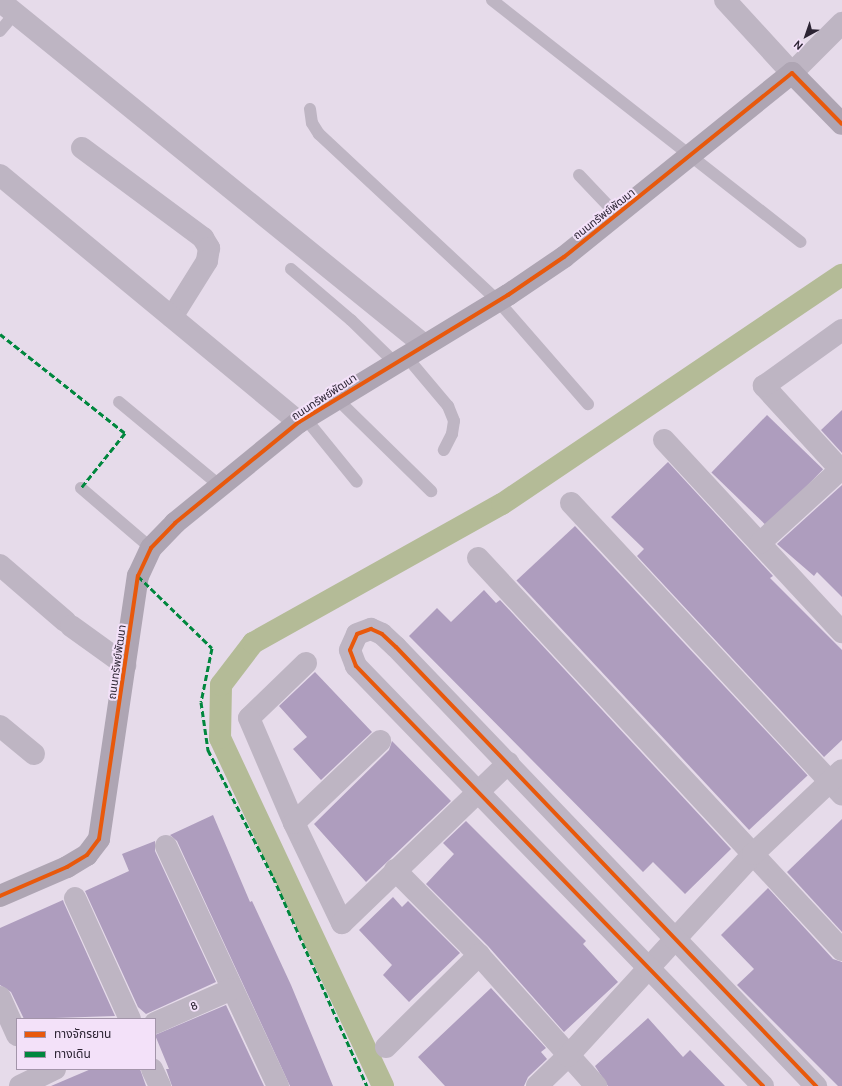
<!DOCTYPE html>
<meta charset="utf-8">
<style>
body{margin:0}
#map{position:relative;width:842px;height:1086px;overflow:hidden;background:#e6dbea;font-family:Cabin,"Noto Sans Thai",sans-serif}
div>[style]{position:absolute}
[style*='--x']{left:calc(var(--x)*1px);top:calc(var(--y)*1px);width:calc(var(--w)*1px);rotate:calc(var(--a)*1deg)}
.canal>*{height:22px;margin:-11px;padding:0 11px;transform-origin:11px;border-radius:11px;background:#b4bb97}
.building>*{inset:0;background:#ae9dbe;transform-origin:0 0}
.lane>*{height:12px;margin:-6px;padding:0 6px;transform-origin:6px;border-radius:6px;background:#beb5c3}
.street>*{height:22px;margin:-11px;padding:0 11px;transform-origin:11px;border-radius:11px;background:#beb5c3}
.secondary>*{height:22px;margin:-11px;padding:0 11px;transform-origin:11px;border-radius:11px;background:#aea5b3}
.quiet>*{height:3px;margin-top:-1.5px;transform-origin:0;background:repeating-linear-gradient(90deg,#00873e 0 6px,transparent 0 9px)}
.cycleway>*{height:4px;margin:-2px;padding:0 2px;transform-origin:2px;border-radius:2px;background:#e8590c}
span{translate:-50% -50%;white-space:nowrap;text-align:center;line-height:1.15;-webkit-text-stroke:4px #f3e1f9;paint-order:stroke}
.street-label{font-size:11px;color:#2c2433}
.legend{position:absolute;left:16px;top:1018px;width:140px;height:52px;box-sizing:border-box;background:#f3e1f9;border:1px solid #a395aa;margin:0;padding:5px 7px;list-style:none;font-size:12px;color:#2c2433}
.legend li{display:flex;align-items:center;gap:8px;height:20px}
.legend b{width:20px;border:1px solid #a395aa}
.north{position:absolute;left:786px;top:16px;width:40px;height:40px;-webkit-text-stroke:3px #f3e1f9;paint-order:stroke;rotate:220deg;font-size:11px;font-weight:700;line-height:16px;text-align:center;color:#2c2433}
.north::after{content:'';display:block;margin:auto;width:14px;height:18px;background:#2c2433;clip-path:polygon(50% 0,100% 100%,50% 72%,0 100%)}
</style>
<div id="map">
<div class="canal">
<div style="--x:383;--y:1086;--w:384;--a:-115.1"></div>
<div style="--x:220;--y:738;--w:53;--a:-88.9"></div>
<div style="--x:221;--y:685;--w:53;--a:-52.7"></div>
<div style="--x:253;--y:643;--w:285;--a:-29.2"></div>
<div style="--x:502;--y:504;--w:410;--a:-34"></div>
</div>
<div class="building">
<div style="clip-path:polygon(842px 410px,842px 453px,821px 430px)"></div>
<div style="left:767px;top:415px;width:78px;height:80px;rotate:44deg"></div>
<div style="clip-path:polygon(668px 462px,773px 576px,770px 578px,842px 650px,842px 740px,824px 757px,637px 556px,644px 549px,611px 517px)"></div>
<div style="clip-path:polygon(842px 485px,842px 597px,817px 572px,814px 576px,777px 544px)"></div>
<div style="left:575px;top:526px;width:341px;height:80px;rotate:47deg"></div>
<div style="clip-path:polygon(484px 590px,496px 603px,500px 600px,731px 849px,685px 894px,653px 862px,643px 872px,409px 636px,437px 608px,451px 622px)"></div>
<div style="clip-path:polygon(315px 672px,372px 732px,321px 780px,293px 749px,307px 737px,279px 706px)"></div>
<div style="clip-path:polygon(392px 741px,451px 801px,366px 882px,314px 824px,389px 750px)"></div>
<div style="clip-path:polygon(213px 815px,250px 902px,252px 901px,291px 985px,333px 1086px,290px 1086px,177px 841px,170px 835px)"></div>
<div style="clip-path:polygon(842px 819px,842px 932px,787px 872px)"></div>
<div style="clip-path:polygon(466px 821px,586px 941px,583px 944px,618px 982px,564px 1032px,488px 946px,426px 884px,454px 854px,443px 843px)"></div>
<div style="clip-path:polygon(155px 841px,155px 851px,216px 982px,146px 1014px,138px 1007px,85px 891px,129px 871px,122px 854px)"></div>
<div style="clip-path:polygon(768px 888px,833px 959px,842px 962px,842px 1086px,838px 1086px,737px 985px,754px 969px,721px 935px)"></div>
<div style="clip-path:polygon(393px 897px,402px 907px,408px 901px,460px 953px,409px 1002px,383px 975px,392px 965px,359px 930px)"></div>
<div style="clip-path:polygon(63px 900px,64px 903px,115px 1016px,24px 1019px,11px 992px,0 985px,0 928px)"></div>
<div style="clip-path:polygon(491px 988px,546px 1048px,541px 1052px,547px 1059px,528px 1077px,524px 1086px,445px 1086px,418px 1057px)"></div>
<div style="clip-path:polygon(226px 1005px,264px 1086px,172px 1086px,166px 1069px,169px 1069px,155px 1035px)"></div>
<div style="clip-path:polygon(648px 1018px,683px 1057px,690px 1050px,725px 1086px,608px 1086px,595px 1066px)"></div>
<div style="clip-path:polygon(91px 1069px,140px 1069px,146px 1086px,51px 1086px)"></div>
</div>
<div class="lane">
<div style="--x:492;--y:0;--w:392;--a:38.1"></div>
<div style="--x:0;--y:31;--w:23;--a:-50"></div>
<div style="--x:310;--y:109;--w:14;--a:82"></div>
<div style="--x:312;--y:123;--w:13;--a:58"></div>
<div style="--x:319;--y:134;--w:245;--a:43"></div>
<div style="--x:498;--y:301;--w:137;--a:48.9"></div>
<div style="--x:579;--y:175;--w:57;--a:46.4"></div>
<div style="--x:291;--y:269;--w:79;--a:40.4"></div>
<div style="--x:351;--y:320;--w:60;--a:44.3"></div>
<div style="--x:405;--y:355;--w:67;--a:49.9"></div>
<div style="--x:448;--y:406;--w:16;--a:68"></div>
<div style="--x:454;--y:421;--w:13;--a:99"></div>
<div style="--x:452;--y:434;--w:18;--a:117"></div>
<div style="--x:337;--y:399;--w:132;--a:44.4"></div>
<div style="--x:119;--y:402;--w:131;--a:39.7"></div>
<div style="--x:305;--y:418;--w:82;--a:50.9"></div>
<div style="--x:81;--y:488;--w:92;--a:40.6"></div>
</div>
<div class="street">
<div style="--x:725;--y:0;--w:99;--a:47.5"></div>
<div style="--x:792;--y:73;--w:71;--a:-45"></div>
<div style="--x:0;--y:1;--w:545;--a:39.04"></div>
<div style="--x:82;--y:148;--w:151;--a:36.6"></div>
<div style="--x:203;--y:238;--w:12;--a:59"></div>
<div style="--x:209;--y:248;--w:13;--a:99"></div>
<div style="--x:207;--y:261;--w:66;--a:122"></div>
<div style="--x:0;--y:175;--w:388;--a:39.6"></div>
<div style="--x:664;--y:440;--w:262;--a:47.2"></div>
<div style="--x:840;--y:469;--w:113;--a:-132.5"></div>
<div style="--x:764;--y:386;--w:96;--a:-35.7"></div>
<div style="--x:571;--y:503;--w:398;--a:47.1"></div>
<div style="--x:760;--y:543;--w:111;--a:-42.4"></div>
<div style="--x:478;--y:558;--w:535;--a:47.12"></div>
<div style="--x:0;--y:565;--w:86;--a:40.7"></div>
<div style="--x:71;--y:626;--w:67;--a:35.8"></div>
<div style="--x:306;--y:663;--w:79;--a:136"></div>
<div style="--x:249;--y:718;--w:114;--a:66.8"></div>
<div style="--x:294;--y:823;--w:111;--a:64.4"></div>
<div style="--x:342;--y:923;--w:231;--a:-43.9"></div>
<div style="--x:0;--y:726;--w:44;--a:39.5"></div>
<div style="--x:294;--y:823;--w:119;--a:-43.6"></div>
<div style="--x:166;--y:846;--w:265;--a:65"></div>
<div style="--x:395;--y:870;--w:120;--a:45.3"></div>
<div style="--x:479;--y:955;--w:176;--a:48.2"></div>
<div style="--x:75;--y:898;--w:133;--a:65.6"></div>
<div style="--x:0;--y:997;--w:42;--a:65.9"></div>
<div style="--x:155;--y:1023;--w:84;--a:-23.8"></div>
<div style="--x:386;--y:1047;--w:131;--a:-44.7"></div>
<div style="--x:152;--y:1069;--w:19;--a:65"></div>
<div style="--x:20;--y:1086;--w:39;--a:-26"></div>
<div style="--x:537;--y:1086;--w:43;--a:-44.1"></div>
<div style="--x:568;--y:1056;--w:274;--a:-47.5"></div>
<div style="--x:753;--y:854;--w:122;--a:-43.3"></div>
<div style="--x:763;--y:1086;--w:585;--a:-134.1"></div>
<div style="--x:356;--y:666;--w:17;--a:-111"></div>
<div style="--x:350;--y:650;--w:17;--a:-66"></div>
<div style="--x:357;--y:634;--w:15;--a:-20"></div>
<div style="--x:371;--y:629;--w:12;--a:24"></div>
<div style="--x:382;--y:634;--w:19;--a:43"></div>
<div style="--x:396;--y:647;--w:608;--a:46.27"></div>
</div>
<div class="secondary">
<div style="--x:0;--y:896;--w:73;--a:-23.4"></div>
<div style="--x:67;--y:867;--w:23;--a:-31"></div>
<div style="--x:87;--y:855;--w:20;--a:-53"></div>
<div style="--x:99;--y:839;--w:266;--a:-81.6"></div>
<div style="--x:138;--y:576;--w:31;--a:-65"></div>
<div style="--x:151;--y:548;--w:35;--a:-46"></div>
<div style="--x:175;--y:523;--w:160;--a:-39.2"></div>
<div style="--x:299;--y:422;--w:245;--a:-31.3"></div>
<div style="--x:508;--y:295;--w:68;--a:-34.2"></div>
<div style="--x:564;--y:257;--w:293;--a:-38.9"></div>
<div style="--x:792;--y:73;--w:71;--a:45.6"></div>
</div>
<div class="quiet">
<div style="--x:0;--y:334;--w:159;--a:38.4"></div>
<div style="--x:125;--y:433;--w:70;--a:128.7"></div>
<div style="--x:138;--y:576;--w:103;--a:44.2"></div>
<div style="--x:212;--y:648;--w:55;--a:101.5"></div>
<div style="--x:201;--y:702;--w:49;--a:81.7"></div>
<div style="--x:208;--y:750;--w:143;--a:62.9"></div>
<div style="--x:273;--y:877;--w:229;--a:65.8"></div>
</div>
<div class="cycleway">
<div style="--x:0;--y:896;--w:73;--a:-23.4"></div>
<div style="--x:67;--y:867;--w:23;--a:-31"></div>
<div style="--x:87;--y:855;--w:20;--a:-53"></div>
<div style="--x:99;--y:839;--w:266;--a:-81.6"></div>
<div style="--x:138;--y:576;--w:31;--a:-65"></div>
<div style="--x:151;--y:548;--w:35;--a:-46"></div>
<div style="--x:175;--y:523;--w:160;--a:-39.2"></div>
<div style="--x:299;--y:422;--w:245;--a:-31.3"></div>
<div style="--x:508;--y:295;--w:68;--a:-34.2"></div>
<div style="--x:564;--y:257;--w:293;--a:-38.9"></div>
<div style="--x:792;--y:73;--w:71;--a:45.6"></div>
<div style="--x:763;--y:1086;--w:585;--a:-134.1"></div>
<div style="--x:356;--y:666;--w:17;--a:-111"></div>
<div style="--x:350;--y:650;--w:17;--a:-66"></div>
<div style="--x:357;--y:634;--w:15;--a:-20"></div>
<div style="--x:371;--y:629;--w:12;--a:24"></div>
<div style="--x:382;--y:634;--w:19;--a:43"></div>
<div style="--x:396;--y:647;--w:608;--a:46.27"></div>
</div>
<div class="street-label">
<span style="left:604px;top:214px;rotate:-38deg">ถนนทรัพย์พัฒนา</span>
<span style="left:324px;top:397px;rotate:-33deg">ถนนทรัพย์พัฒนา</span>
<span style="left:117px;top:662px;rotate:-82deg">ถนนทรัพย์พัฒนา</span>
<span style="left:194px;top:1006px;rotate:-24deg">8</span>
</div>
<ul class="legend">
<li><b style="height:5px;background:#e8590c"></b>ทางจักรยาน</li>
<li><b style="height:5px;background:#00873e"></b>ทางเดิน</li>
</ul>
<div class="north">N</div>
</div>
